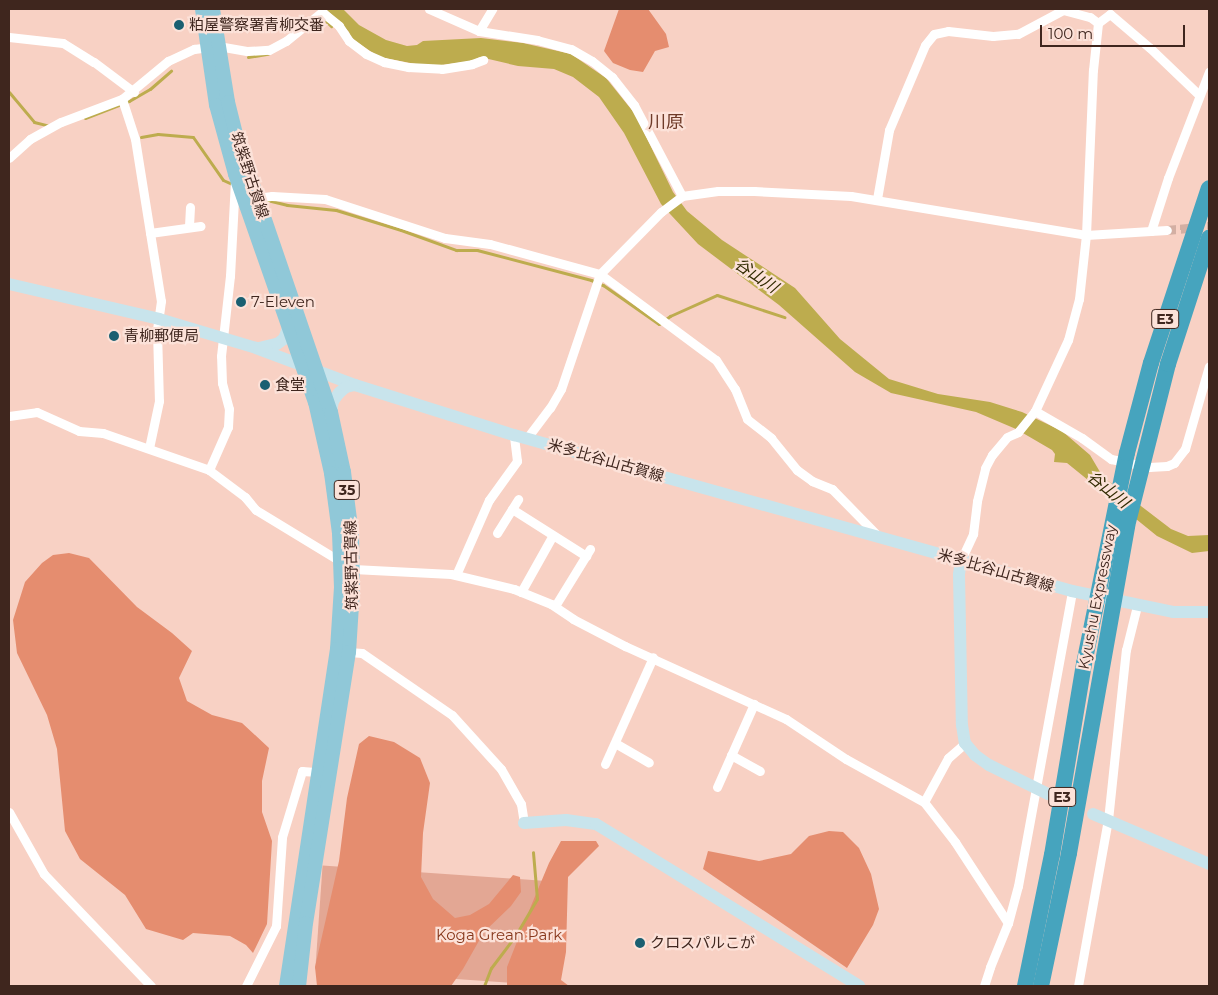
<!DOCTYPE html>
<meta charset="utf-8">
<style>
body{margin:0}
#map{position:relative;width:1218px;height:995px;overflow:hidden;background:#f8d1c4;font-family:Montserrat,"Noto Sans JP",sans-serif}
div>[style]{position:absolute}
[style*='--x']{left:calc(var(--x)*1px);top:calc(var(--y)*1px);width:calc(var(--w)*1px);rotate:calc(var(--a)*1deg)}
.green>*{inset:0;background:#e3a794;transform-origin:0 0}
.forest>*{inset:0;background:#e58d6f}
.water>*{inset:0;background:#bdac4e}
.stream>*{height:3px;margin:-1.5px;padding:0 1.5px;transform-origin:1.5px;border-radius:1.5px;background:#bdac4e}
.street-tunnel>*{height:9px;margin-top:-4.5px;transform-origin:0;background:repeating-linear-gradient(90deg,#d3afa3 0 9px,transparent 0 13.5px)}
.street>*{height:9px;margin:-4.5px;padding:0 4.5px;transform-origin:4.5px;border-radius:4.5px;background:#fff}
.secondary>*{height:12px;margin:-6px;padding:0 6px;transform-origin:6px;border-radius:6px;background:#c8e4ec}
.primary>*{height:14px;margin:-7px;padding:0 7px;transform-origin:7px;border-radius:7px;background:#90c8d8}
.highway>*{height:16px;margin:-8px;padding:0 8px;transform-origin:8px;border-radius:8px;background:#46a4be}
.dots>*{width:14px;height:14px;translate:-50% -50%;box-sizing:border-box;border:2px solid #fce2d9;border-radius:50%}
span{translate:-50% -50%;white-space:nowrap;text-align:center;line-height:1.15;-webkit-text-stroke:4.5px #fce2d9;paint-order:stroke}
.shield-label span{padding:1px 4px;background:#fce2d9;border:1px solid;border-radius:4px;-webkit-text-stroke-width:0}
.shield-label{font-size:14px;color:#3f261e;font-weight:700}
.poi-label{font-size:15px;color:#3f261e}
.left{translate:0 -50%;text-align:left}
.street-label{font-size:15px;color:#3f261e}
.park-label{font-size:15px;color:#88381c}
.water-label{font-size:16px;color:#312a00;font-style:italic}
.quarter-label{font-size:18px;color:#6f3b29}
.frame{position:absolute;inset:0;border:10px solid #3f261e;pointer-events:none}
.scale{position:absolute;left:1040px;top:25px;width:145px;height:22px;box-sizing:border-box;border:2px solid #3f261e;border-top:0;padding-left:6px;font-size:15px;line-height:18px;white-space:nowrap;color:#3f261e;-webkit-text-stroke:4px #fce2d9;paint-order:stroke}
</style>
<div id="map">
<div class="green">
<div style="left:560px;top:882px;width:104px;height:238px;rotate:94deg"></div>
</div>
<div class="forest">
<div style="clip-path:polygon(619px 9px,648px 9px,666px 34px,669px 47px,655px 51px,643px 72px,630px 70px,613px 63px,604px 51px)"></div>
<div style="clip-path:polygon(69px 553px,89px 558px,137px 607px,172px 633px,192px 651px,179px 678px,187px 701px,212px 715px,242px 723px,269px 748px,262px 781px,262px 812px,272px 841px,267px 924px,253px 953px,246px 945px,230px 936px,193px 933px,183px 940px,146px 929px,125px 895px,80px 859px,65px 831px,57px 749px,47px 715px,17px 653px,13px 620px,25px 582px,42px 563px,53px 555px)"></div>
<div style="clip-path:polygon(369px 736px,394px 742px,420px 758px,430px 783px,423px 833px,421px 877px,433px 899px,455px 918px,470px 915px,489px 904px,513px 875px,520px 877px,521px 892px,511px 906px,484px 932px,463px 969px,451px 986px,317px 986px,315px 967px,339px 861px,347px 798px,359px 744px)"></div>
<div style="clip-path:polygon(829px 831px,843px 832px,859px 848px,871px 874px,879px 909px,873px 925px,847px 968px,703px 869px,708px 851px,759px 861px,791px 854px,809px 836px)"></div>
<div style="clip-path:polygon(561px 841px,596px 841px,599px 846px,568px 877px,566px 952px,561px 980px,569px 986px,507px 986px,507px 967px,531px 906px,549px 863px)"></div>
</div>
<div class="water">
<div style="clip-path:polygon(326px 9px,343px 9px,359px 25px,386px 40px,407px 46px,417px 45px,423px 41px,481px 38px,523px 43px,571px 54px,606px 78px,635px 114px,673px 192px,687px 211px,722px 240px,795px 288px,840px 339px,889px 379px,938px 394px,990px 402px,1022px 412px,1062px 431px,1090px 455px,1103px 477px,1171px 529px,1188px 536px,1209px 535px,1209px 551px,1192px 553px,1157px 536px,1067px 463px,1054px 462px,1055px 454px,1052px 450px,1016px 429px,976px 412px,891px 393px,855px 372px,779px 305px,698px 244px,671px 215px,661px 204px,624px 133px,599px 97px,573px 77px,554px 69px,518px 66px,480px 57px,472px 61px,442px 65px,421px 65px,379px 57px,351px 38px,349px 32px)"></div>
</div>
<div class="stream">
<div style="--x:322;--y:17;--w:13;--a:45"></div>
<div style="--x:248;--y:57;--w:20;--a:-9"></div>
<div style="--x:9;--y:92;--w:39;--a:50"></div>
<div style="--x:34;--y:122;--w:16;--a:14"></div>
<div style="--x:85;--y:118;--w:47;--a:-21.1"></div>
<div style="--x:129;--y:101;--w:24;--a:-30"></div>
<div style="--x:150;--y:89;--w:28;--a:-41"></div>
<div style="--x:141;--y:137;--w:17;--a:-10"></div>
<div style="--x:158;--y:134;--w:35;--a:5"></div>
<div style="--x:193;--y:137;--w:52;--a:55.1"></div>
<div style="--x:223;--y:180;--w:12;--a:24"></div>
<div style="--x:267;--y:200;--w:21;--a:14"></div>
<div style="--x:287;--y:205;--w:49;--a:5.8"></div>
<div style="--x:336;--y:210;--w:68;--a:17.1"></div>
<div style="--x:401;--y:230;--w:59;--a:20"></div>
<div style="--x:456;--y:250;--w:21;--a:0"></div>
<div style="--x:477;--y:250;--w:118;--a:14.7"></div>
<div style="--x:591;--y:280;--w:13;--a:23"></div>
<div style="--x:603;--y:285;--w:68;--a:34.9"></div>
<div style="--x:659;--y:324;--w:14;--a:-36"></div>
<div style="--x:670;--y:316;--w:51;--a:-24.1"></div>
<div style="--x:717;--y:295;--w:71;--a:18.2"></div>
<div style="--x:484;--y:986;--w:19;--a:-69"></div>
<div style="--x:491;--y:968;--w:38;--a:-53"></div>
<div style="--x:514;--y:938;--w:45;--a:-59.5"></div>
<div style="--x:537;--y:899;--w:47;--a:-94.9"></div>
</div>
<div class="street-tunnel">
<div style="--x:1167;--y:230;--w:42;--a:-5.4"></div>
</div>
<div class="street">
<div style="--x:429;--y:9;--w:55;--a:23.7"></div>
<div style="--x:479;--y:31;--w:59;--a:8.8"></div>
<div style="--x:537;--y:40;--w:35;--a:15"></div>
<div style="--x:571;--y:49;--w:24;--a:30"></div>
<div style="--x:592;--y:61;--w:26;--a:39"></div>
<div style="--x:612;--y:77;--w:36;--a:52"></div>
<div style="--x:634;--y:105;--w:103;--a:62.2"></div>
<div style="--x:479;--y:31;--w:26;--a:-59"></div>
<div style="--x:9;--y:37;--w:54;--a:6.3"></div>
<div style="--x:63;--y:43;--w:36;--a:32"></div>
<div style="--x:94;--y:62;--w:50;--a:36.9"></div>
<div style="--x:122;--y:99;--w:42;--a:72"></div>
<div style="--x:135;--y:139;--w:164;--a:80.9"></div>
<div style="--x:161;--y:301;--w:30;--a:98"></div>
<div style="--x:157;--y:331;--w:70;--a:88.4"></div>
<div style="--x:159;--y:401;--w:48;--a:102"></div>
<div style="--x:9;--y:158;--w:28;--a:-42"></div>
<div style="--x:30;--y:139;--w:35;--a:-29"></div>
<div style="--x:61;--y:122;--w:65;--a:-20.7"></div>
<div style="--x:122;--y:99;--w:60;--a:-39.6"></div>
<div style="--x:168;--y:61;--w:29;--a:-25"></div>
<div style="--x:194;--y:49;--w:24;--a:-7"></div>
<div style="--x:218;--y:46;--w:29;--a:10"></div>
<div style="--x:247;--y:51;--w:22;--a:-3"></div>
<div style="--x:269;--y:50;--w:19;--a:-28"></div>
<div style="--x:286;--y:41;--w:46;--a:-38.9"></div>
<div style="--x:322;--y:12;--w:22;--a:39"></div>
<div style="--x:339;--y:26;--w:18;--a:56"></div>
<div style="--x:349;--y:41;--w:21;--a:37"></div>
<div style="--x:366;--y:54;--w:20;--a:24"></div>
<div style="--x:384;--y:62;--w:25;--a:12"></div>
<div style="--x:408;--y:67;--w:34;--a:3"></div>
<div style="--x:442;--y:69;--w:30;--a:-9"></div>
<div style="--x:472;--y:64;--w:12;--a:-20"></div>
<div style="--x:257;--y:198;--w:15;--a:-8"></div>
<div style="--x:272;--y:196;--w:53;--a:3.2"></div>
<div style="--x:325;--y:199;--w:126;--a:18"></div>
<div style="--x:445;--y:238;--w:45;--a:7.6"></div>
<div style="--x:490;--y:244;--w:114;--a:15.3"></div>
<div style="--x:600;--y:274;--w:144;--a:36.6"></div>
<div style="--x:716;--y:360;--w:35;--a:57"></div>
<div style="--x:735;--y:389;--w:32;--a:68"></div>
<div style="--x:747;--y:419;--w:31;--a:38"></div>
<div style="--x:771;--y:438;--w:41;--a:50.9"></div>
<div style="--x:797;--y:470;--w:19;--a:36"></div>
<div style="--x:812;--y:481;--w:22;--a:22"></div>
<div style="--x:832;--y:489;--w:66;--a:45.6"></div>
<div style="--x:877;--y:199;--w:70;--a:-80.1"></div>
<div style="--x:889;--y:130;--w:92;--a:-67"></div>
<div style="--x:925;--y:45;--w:14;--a:-51"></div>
<div style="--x:934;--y:34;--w:14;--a:-12"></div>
<div style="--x:948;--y:31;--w:45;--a:6.3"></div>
<div style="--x:993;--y:36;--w:25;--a:-5"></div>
<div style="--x:1018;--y:34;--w:51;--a:-28.1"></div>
<div style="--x:1063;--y:10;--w:28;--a:15"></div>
<div style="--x:1090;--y:17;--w:10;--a:37"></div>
<div style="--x:189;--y:226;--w:19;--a:-87"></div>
<div style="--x:1151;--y:231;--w:56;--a:-72.2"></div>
<div style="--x:1168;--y:178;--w:114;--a:-68.9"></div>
<div style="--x:150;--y:233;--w:51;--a:-7.8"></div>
<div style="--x:1035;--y:411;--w:54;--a:29.9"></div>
<div style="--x:1082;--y:438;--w:36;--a:36"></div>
<div style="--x:1111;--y:459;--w:39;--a:12"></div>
<div style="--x:1149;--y:467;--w:18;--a:-3"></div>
<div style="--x:1167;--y:466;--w:8;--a:-23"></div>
<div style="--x:1174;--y:463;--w:18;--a:-52"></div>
<div style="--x:1185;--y:449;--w:86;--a:-73.9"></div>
<div style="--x:9;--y:416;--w:28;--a:-8"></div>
<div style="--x:37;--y:412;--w:46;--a:24.3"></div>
<div style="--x:79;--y:431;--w:24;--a:5"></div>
<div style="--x:103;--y:433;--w:112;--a:19.2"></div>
<div style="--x:209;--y:470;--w:45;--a:36.9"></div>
<div style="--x:245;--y:497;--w:17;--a:50"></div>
<div style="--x:256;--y:510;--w:114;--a:31.3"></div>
<div style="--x:353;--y:569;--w:98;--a:2.9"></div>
<div style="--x:451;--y:574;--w:65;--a:13.4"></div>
<div style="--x:514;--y:589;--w:40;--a:22"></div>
<div style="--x:551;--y:604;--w:27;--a:34"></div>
<div style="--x:573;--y:619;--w:59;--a:27.4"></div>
<div style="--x:625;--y:646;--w:177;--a:24.4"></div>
<div style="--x:786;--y:719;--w:72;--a:33.7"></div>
<div style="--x:846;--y:759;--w:89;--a:28.9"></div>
<div style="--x:924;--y:802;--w:51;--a:52.2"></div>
<div style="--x:955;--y:842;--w:97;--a:56.8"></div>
<div style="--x:527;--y:438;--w:38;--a:-53"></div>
<div style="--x:550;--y:408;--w:22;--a:-60"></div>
<div style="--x:561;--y:389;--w:121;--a:-71.3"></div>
<div style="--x:600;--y:274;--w:87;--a:-45.5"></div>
<div style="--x:661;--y:212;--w:26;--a:-37"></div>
<div style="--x:682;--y:196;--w:36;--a:-8"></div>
<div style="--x:718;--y:191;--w:36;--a:0"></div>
<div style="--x:754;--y:191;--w:97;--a:3"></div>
<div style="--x:851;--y:196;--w:238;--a:9.4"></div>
<div style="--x:1086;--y:235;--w:81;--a:-3.5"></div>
<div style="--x:209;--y:470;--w:47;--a:-66.2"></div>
<div style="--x:228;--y:427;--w:18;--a:-87"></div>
<div style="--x:229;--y:409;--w:27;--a:-105"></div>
<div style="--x:222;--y:383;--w:27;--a:-92"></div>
<div style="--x:221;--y:356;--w:81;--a:-83.6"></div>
<div style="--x:230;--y:276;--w:95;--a:-87"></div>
<div style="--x:512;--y:509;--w:88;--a:32.4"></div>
<div style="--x:497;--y:533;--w:40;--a:-58"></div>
<div style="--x:961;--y:560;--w:29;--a:-65"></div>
<div style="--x:973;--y:534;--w:33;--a:-83"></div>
<div style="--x:977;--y:501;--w:34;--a:-76"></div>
<div style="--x:985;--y:468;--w:15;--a:-62"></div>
<div style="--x:992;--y:455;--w:23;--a:-50"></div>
<div style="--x:1007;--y:437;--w:12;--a:-24"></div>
<div style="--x:1018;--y:432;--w:27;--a:-51"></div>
<div style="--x:1035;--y:411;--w:78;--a:-65.1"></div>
<div style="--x:1068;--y:340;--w:42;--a:-75"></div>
<div style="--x:1079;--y:299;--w:64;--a:-83.8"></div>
<div style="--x:1086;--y:235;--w:165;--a:-87.6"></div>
<div style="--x:1093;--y:70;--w:47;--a:-83.9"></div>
<div style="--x:1098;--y:23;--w:15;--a:-37"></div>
<div style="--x:1110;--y:14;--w:52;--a:40.4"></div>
<div style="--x:1150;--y:48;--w:68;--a:43.8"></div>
<div style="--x:456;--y:575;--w:82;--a:-66.3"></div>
<div style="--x:489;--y:500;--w:48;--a:-54.3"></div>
<div style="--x:517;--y:461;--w:26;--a:-97"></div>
<div style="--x:521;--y:592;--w:65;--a:-60.7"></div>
<div style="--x:555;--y:606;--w:67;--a:-58.4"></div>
<div style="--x:349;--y:652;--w:13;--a:4"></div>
<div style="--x:362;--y:653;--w:109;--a:34.6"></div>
<div style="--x:452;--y:715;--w:73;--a:47.8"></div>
<div style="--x:501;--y:769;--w:40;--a:60.3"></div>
<div style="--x:521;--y:804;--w:19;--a:81"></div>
<div style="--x:615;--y:743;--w:39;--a:30"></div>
<div style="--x:731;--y:755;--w:33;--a:29"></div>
<div style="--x:605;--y:764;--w:117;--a:-65.8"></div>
<div style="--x:717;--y:787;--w:91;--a:-66"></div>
<div style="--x:924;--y:802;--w:50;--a:-61.4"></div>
<div style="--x:948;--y:758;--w:23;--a:-41"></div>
<div style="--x:9;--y:812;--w:71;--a:60.6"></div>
<div style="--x:44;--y:874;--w:155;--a:46.3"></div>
<div style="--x:246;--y:986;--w:67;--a:-63.4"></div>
<div style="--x:276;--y:926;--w:89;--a:-86.1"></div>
<div style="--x:282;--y:837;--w:69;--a:-73.1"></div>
<div style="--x:302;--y:771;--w:16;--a:4"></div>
<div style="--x:984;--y:986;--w:20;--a:-72"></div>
<div style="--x:990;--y:967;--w:48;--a:-67.8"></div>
<div style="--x:1008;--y:923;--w:38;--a:-75"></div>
<div style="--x:1018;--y:886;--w:300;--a:-79.6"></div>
<div style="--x:1078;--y:986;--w:169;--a:-79.8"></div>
<div style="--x:1108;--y:820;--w:171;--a:-84"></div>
<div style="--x:1126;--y:650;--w:45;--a:-76"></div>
</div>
<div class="secondary">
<div style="--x:9;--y:284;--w:154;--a:13.1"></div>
<div style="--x:159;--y:319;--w:101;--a:16.6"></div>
<div style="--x:256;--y:348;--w:106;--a:20.5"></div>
<div style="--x:355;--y:385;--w:167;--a:17.5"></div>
<div style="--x:514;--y:435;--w:579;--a:15.62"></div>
<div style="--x:1072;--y:591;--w:103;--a:11.7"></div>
<div style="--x:1173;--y:612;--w:36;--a:0"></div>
<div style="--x:259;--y:348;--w:18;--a:-13"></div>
<div style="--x:277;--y:344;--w:9;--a:-36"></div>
<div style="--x:284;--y:339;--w:15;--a:-70"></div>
<div style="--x:331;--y:412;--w:11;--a:-80"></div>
<div style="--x:333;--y:401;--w:10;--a:-53"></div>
<div style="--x:339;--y:393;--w:9;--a:-41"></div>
<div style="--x:346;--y:387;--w:9;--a:-13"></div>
<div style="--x:961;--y:560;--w:15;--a:98"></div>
<div style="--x:959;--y:575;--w:150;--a:88.9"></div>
<div style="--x:962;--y:725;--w:18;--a:81"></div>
<div style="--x:965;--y:743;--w:16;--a:50"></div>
<div style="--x:975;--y:755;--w:17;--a:36"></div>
<div style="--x:989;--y:765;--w:66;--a:26.2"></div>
<div style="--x:1093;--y:814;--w:126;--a:23.3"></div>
<div style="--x:524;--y:823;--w:42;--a:-4.1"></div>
<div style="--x:566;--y:820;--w:30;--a:8"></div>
<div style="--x:596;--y:824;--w:309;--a:31.6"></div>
</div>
<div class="primary">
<div style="--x:202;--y:9;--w:97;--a:81.7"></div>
<div style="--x:216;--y:105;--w:72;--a:74.6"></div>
<div style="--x:235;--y:174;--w:242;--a:70.7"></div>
<div style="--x:315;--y:402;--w:73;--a:77.3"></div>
<div style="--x:331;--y:473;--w:61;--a:82.4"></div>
<div style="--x:339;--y:533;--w:54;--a:87.9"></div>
<div style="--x:341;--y:587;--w:62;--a:93.7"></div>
<div style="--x:337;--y:649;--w:341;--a:98.6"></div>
<div style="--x:213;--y:9;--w:94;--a:80.8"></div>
<div style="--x:228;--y:102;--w:37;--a:76"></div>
<div style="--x:237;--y:138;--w:290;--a:71.1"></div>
<div style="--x:331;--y:412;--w:61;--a:77.8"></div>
<div style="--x:344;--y:472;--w:64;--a:82.8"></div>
<div style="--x:352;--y:535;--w:54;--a:88.9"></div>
<div style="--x:353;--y:589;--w:63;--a:93.6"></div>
<div style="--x:349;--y:652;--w:274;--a:99"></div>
<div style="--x:306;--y:923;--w:63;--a:96.3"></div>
</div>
<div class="highway">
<div style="--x:1025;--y:986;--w:134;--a:-78.4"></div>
<div style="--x:1052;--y:855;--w:194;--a:-80.5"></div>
<div style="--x:1084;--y:664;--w:215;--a:-78.5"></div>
<div style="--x:1127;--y:453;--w:93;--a:-75.1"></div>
<div style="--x:1151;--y:363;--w:184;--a:-71.7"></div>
<div style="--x:1041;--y:986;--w:136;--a:-78.1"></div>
<div style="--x:1069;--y:853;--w:332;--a:-79.9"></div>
<div style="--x:1127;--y:526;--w:167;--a:-75.8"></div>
<div style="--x:1168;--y:364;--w:133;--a:-72"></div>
</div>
<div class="dots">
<div style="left:179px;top:25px;background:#1a5f71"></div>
<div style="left:241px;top:302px;background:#1a5f71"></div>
<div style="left:114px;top:336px;background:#1a5f71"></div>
<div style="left:265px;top:385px;background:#1a5f71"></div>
<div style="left:640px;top:943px;background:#1a5f71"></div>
</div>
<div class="shield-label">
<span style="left:1165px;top:319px">E3</span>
<span style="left:347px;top:490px">35</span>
<span style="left:1062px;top:797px">E3</span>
</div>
<div class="poi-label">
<span class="left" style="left:189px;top:25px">粕屋警察署青柳交番</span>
<span class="left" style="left:251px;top:302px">7-Eleven</span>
<span class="left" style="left:124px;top:336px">青柳郵便局</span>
<span class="left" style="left:275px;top:385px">食堂</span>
<span class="left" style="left:650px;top:943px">クロスパルこが</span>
</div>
<div class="street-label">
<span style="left:250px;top:175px;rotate:72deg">筑紫野古賀線</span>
<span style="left:606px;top:460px;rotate:16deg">米多比谷山古賀線</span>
<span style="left:351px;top:565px;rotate:-91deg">筑紫野古賀線</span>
<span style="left:996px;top:570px;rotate:16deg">米多比谷山古賀線</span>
<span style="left:1097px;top:597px;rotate:-79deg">Kyushu Expressway</span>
</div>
<div class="park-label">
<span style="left:499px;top:935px">Koga Grean Park</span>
</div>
<div class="water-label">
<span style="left:756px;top:276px;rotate:34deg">谷山川</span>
<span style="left:1108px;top:490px;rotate:39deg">谷山川</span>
</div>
<div class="quarter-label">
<span style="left:666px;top:122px">川原</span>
</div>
<div class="frame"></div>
<div class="scale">100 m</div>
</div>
